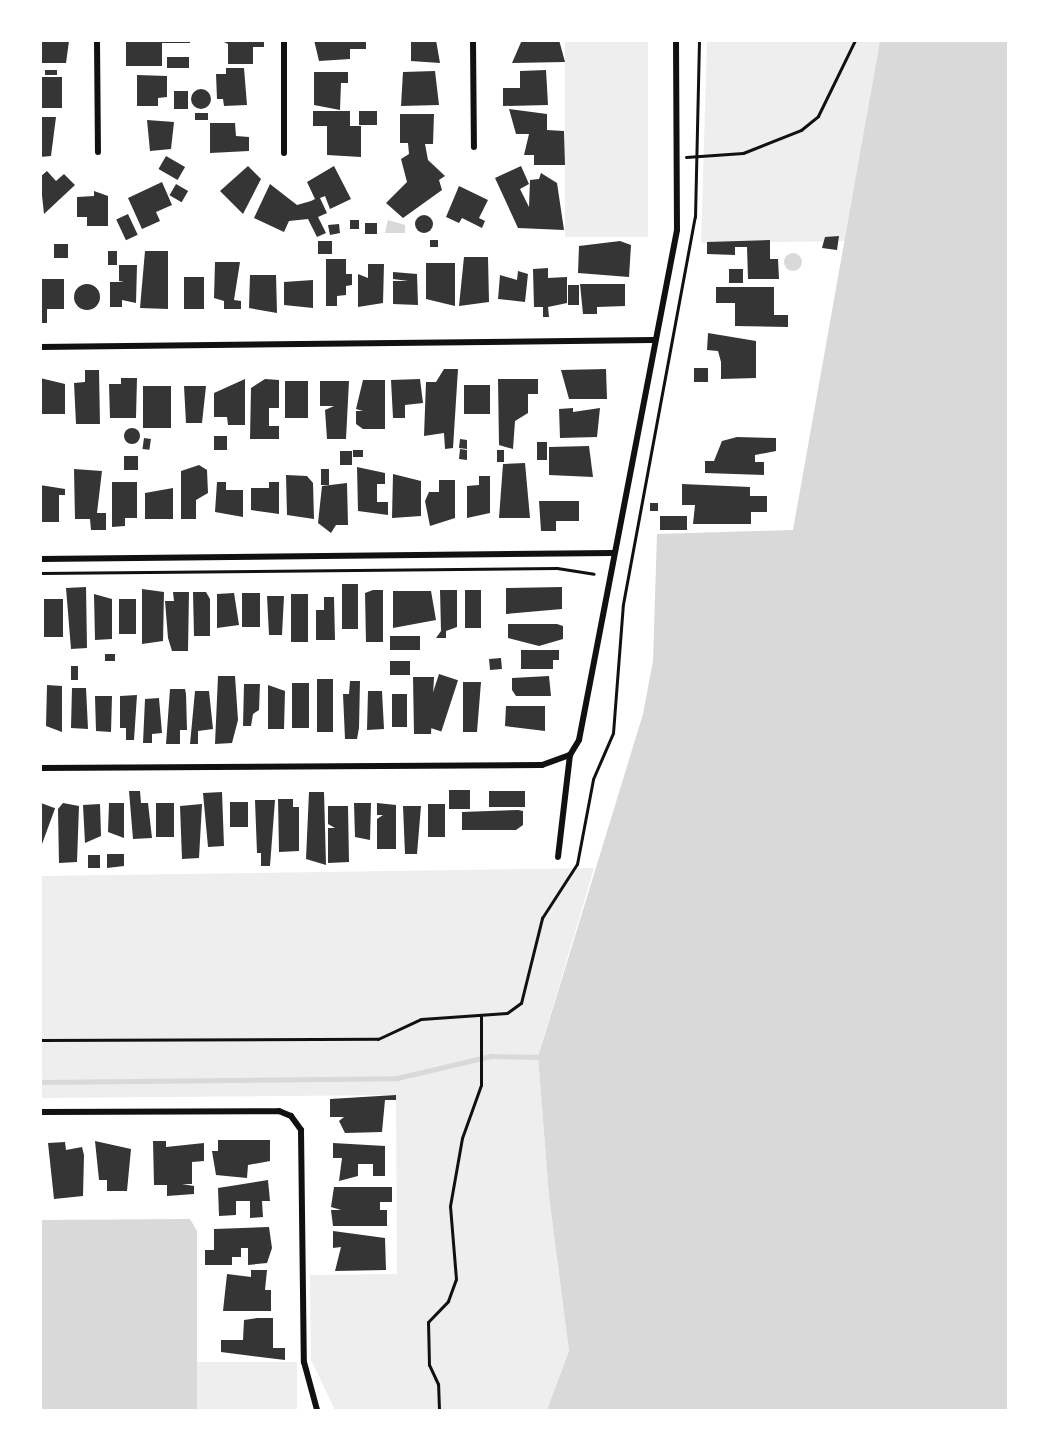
<!DOCTYPE html>
<style>
body{margin:0}
#map{position:relative;width:1049px;height:1451px;overflow:hidden;background:#fff;font-family:Jost,sans-serif}
div>[style]{position:absolute}
[style*='--x']{left:calc(var(--x)*1px);top:calc(var(--y)*1px);width:calc(var(--w)*1px);rotate:calc(var(--a)*1deg)}
.green>*{inset:0;background:#eee;transform-origin:0 0}
.water>*{inset:0;background:#d9d9d9}
.round{border-radius:50%}
.stream>*{height:4.5px;margin:-2.25px;padding:0 2.25px;transform-origin:2.25px;border-radius:2.25px;background:#d9d9d9}
.building>*{inset:0;background:#353535;transform-origin:0 0}
.path>*{height:3px;margin:-1.5px;padding:0 1.5px;transform-origin:1.5px;border-radius:1.5px;background:#111}
.minor>*{height:6px;margin:-3px;padding:0 3px;transform-origin:3px;border-radius:3px;background:#111}
span{translate:-50% -50%;white-space:nowrap;text-align:center;line-height:1.15;-webkit-text-stroke:4.5px #fff;paint-order:stroke}
.frame{position:absolute;inset:0;border:42px solid #fff;pointer-events:none}
</style>
<div id="map">
<div class="green">
<div style="left:565px;top:41px;width:83px;height:196px"></div>
<div style="clip-path:polygon(707px 41px,880px 41px,845px 241px,701px 243px)"></div>
<div style="clip-path:polygon(594px 868px,538px 1057px,549px 1196px,569px 1351px,547px 1410px,335px 1410px,311px 1360px,310px 1275px,397px 1274px,396px 1095px,41px 1098px,40px 876px)"></div>
<div style="left:197px;top:1362px;width:100px;height:48px"></div>
</div>
<div class="water">
<div style="clip-path:polygon(880px 41px,1008px 41px,1008px 1410px,547px 1410px,569px 1351px,549px 1196px,538px 1057px,643px 714px,653px 661px,657px 534px,793px 530px)"></div>
<div style="clip-path:polygon(388px 220px,405px 225px,405px 233px,385px 233px)"></div>
<div class="round" style="left:784px;top:253px;width:18px;height:18px"></div>
<div style="clip-path:polygon(190px 1219px,197px 1231px,197px 1410px,41px 1410px,41px 1220px)"></div>
</div>
<div class="stream">
<div style="--x:40;--y:1082;--w:357;--a:-0.6"></div>
<div style="--x:397;--y:1078;--w:97;--a:-13.2"></div>
<div style="--x:491;--y:1056;--w:47;--a:1.2"></div>
</div>
<div class="building">
<div style="clip-path:polygon(40px 40px,69px 41px,66px 63px,42px 63px)"></div>
<div style="clip-path:polygon(126px 40px,190px 40px,190px 43px,162px 43px,162px 66px,126px 66px)"></div>
<div style="clip-path:polygon(220px 40px,264px 40px,264px 47px,253px 47px,253px 64px,228px 64px,228px 44px)"></div>
<div style="clip-path:polygon(314px 40px,366px 40px,366px 49px,350px 49px,350px 59px,319px 61px)"></div>
<div style="clip-path:polygon(411px 40px,436px 40px,440px 63px,411px 61px)"></div>
<div style="clip-path:polygon(522px 40px,559px 40px,565px 62px,512px 63px)"></div>
<div style="left:167px;top:57px;width:22px;height:11px"></div>
<div style="clip-path:polygon(226px 68px,244px 68px,247px 105px,224px 106px,223px 99px,217px 99px,216px 74px,226px 74px)"></div>
<div style="left:45px;top:70px;width:12px;height:5px"></div>
<div style="clip-path:polygon(546px 70px,548px 105px,503px 106px,503px 88px,520px 88px,520px 71px)"></div>
<div style="clip-path:polygon(435px 71px,439px 105px,401px 106px,403px 72px)"></div>
<div style="clip-path:polygon(314px 72px,348px 72px,348px 83px,341px 83px,340px 110px,314px 105px)"></div>
<div style="clip-path:polygon(137px 75px,167px 76px,167px 97px,158px 98px,158px 106px,137px 106px)"></div>
<div style="left:40px;top:77px;width:22px;height:31px"></div>
<div class="round" style="left:191px;top:89px;width:20px;height:20px"></div>
<div style="left:188px;top:91px;width:18px;height:14px;rotate:90deg"></div>
<div style="clip-path:polygon(509px 109px,547px 114px,547px 130px,564px 131px,565px 165px,534px 165px,534px 155px,524px 155px,529px 134px,516px 134px)"></div>
<div style="clip-path:polygon(313px 111px,350px 111px,350px 126px,361px 126px,361px 157px,327px 155px,327px 126px,313px 126px)"></div>
<div style="left:377px;top:111px;width:14px;height:18px;rotate:90deg"></div>
<div style="left:195px;top:113px;width:13px;height:7px"></div>
<div style="clip-path:polygon(400px 114px,434px 114px,433px 144px,425px 144px,428px 160px,445px 176px,439px 180px,442px 190px,403px 218px,386px 203px,407px 182px,401px 159px,409px 154px,408px 143px,400px 143px)"></div>
<div style="clip-path:polygon(40px 117px,56px 117px,51px 156px,40px 157px)"></div>
<div style="clip-path:polygon(147px 120px,174px 122px,171px 149px,150px 151px)"></div>
<div style="clip-path:polygon(210px 123px,235px 123px,236px 136px,249px 137px,249px 151px,210px 153px)"></div>
<div style="left:166px;top:156px;width:22px;height:15px;rotate:30deg"></div>
<div style="clip-path:polygon(248px 166px,261px 179px,243px 214px,220px 191px)"></div>
<div style="clip-path:polygon(334px 166px,351px 199px,330px 209px,325px 196px,320px 198px,327px 213px,318px 217px,326px 233px,317px 237px,308px 219px,289px 221px,284px 232px,254px 218px,270px 184px,297px 205px,311px 201px,315px 199px,307px 182px)"></div>
<div style="clip-path:polygon(521px 166px,529px 184px,520px 189px,529px 207px,530px 180px,539px 179px,541px 173px,557px 183px,564px 230px,518px 228px,495px 178px)"></div>
<div style="clip-path:polygon(47px 171px,56px 181px,64px 174px,75px 185px,44px 214px,40px 177px)"></div>
<div style="clip-path:polygon(162px 182px,172px 205px,156px 212px,160px 221px,142px 229px,128px 198px)"></div>
<div style="left:176px;top:184px;width:14px;height:13px;rotate:30deg"></div>
<div style="clip-path:polygon(459px 186px,488px 200px,479px 218px,485px 221px,482px 228px,462px 218px,459px 223px,446px 217px)"></div>
<div style="clip-path:polygon(94px 191px,108px 196px,108px 226px,87px 226px,87px 217px,77px 217px,77px 197px,94px 196px)"></div>
<div style="left:128px;top:214px;width:23px;height:13px;rotate:65deg"></div>
<div class="round" style="left:415px;top:215px;width:18px;height:18px"></div>
<div style="left:350px;top:220px;width:9px;height:9px"></div>
<div style="left:365px;top:223px;width:12px;height:11px"></div>
<div style="clip-path:polygon(339px 224px,340px 233px,330px 235px,328px 225px)"></div>
<div style="clip-path:polygon(839px 236px,837px 250px,822px 248px,825px 237px)"></div>
<div style="left:430px;top:240px;width:8px;height:7px"></div>
<div style="clip-path:polygon(770px 240px,770px 259px,778px 259px,779px 279px,748px 279px,747px 247px,735px 247px,735px 255px,707px 254px,707px 242px)"></div>
<div style="left:318px;top:241px;width:14px;height:13px"></div>
<div style="clip-path:polygon(620px 241px,631px 245px,629px 277px,578px 273px,579px 246px)"></div>
<div style="left:54px;top:244px;width:14px;height:14px"></div>
<div style="left:108px;top:251px;width:9px;height:14px"></div>
<div style="clip-path:polygon(145px 251px,168px 251px,168px 309px,140px 308px)"></div>
<div style="clip-path:polygon(464px 257px,488px 257px,489px 302px,459px 306px)"></div>
<div style="clip-path:polygon(326px 259px,346px 259px,346px 274px,352px 274px,352px 285px,346px 286px,346px 295px,337px 296px,337px 306px,326px 306px)"></div>
<div style="clip-path:polygon(215px 262px,240px 262px,234px 300px,241px 301px,241px 309px,224px 309px,224px 301px,214px 298px)"></div>
<div style="clip-path:polygon(426px 263px,455px 263px,455px 306px,426px 299px)"></div>
<div style="clip-path:polygon(368px 264px,384px 264px,383px 303px,358px 307px,358px 274px,368px 278px)"></div>
<div style="clip-path:polygon(119px 265px,137px 265px,136px 303px,122px 300px,122px 307px,110px 307px,110px 282px,124px 282px,119px 281px)"></div>
<div style="clip-path:polygon(548px 268px,548px 278px,567px 277px,567px 303px,548px 307px,549px 317px,543px 317px,543px 307px,534px 307px,533px 269px)"></div>
<div style="left:743px;top:269px;width:14px;height:14px;rotate:90deg"></div>
<div style="clip-path:polygon(518px 271px,528px 274px,525px 302px,498px 299px,500px 275px,517px 280px)"></div>
<div style="clip-path:polygon(393px 272px,417px 274px,418px 305px,393px 304px,393px 281px,408px 281px,393px 279px)"></div>
<div style="clip-path:polygon(250px 275px,276px 275px,277px 313px,249px 308px)"></div>
<div style="left:184px;top:277px;width:20px;height:32px"></div>
<div style="clip-path:polygon(40px 279px,64px 279px,64px 309px,47px 309px,47px 323px,40px 323px)"></div>
<div style="clip-path:polygon(313px 280px,313px 308px,284px 305px,284px 282px)"></div>
<div style="clip-path:polygon(580px 284px,625px 284px,625px 306px,597px 307px,597px 314px,583px 314px)"></div>
<div class="round" style="left:74px;top:284px;width:26px;height:26px"></div>
<div style="left:568px;top:285px;width:11px;height:20px"></div>
<div style="clip-path:polygon(716px 287px,774px 287px,774px 315px,788px 315px,788px 327px,735px 326px,735px 303px,716px 303px)"></div>
<div style="clip-path:polygon(708px 333px,756px 341px,756px 378px,721px 379px,721px 362px,718px 351px,707px 350px)"></div>
<div style="left:694px;top:368px;width:14px;height:14px"></div>
<div style="clip-path:polygon(444px 369px,458px 369px,453px 448px,445px 449px,444px 433px,424px 436px,426px 382px,436px 382px)"></div>
<div style="clip-path:polygon(606px 369px,607px 399px,569px 399px,561px 370px)"></div>
<div style="clip-path:polygon(85px 370px,99px 370px,100px 424px,76px 424px,74px 383px,85px 382px)"></div>
<div style="clip-path:polygon(40px 378px,65px 384px,65px 414px,40px 414px)"></div>
<div style="clip-path:polygon(121px 378px,137px 378px,136px 418px,110px 418px,109px 384px,121px 384px)"></div>
<div style="clip-path:polygon(245px 379px,245px 425px,228px 425px,227px 417px,214px 417px,214px 393px)"></div>
<div style="clip-path:polygon(265px 379px,279px 380px,279px 408px,269px 408px,269px 426px,279px 426px,279px 439px,250px 439px,251px 388px)"></div>
<div style="clip-path:polygon(420px 379px,423px 403px,405px 405px,405px 418px,393px 418px,391px 380px)"></div>
<div style="clip-path:polygon(498px 379px,538px 379px,538px 394px,528px 394px,528px 413px,515px 421px,513px 449px,499px 445px)"></div>
<div style="clip-path:polygon(363px 380px,385px 380px,385px 429px,363px 429px,356px 424px,356px 411px,363px 411px,356px 409px)"></div>
<div style="left:285px;top:381px;width:23px;height:37px"></div>
<div style="clip-path:polygon(320px 381px,349px 381px,346px 439px,327px 439px,325px 410px,334px 406px,320px 406px)"></div>
<div style="left:464px;top:385px;width:26px;height:29px"></div>
<div style="left:143px;top:386px;width:28px;height:42px"></div>
<div style="clip-path:polygon(184px 386px,206px 386px,202px 423px,186px 423px)"></div>
<div style="clip-path:polygon(573px 408px,573px 412px,600px 408px,597px 437px,560px 438px,559px 409px)"></div>
<div class="round" style="left:124px;top:428px;width:16px;height:16px"></div>
<div style="left:214px;top:436px;width:13px;height:14px"></div>
<div style="clip-path:polygon(737px 437px,776px 438px,776px 451px,755px 455px,755px 462px,764px 462px,764px 475px,705px 473px,705px 461px,714px 461px,722px 441px)"></div>
<div style="left:144px;top:438px;width:7px;height:11px;rotate:8deg"></div>
<div style="clip-path:polygon(460px 439px,467px 440px,467px 449px,459px 448px)"></div>
<div style="left:537px;top:442px;width:10px;height:18px"></div>
<div style="clip-path:polygon(589px 446px,593px 477px,549px 475px,549px 447px)"></div>
<div style="clip-path:polygon(460px 449px,467px 450px,467px 460px,459px 459px)"></div>
<div style="left:353px;top:450px;width:10px;height:7px"></div>
<div style="left:497px;top:450px;width:7px;height:12px"></div>
<div style="left:340px;top:451px;width:12px;height:14px"></div>
<div style="left:124px;top:456px;width:14px;height:14px"></div>
<div style="clip-path:polygon(525px 463px,530px 518px,499px 518px,503px 464px)"></div>
<div style="clip-path:polygon(199px 465px,207px 470px,208px 493px,196px 500px,196px 519px,181px 519px,181px 471px)"></div>
<div style="clip-path:polygon(357px 467px,385px 473px,385px 484px,377px 484px,377px 502px,388px 502px,388px 515px,358px 511px)"></div>
<div style="clip-path:polygon(74px 469px,102px 471px,97px 513px,106px 513px,106px 530px,91px 530px,90px 519px,75px 519px)"></div>
<div style="left:321px;top:469px;width:8px;height:16px"></div>
<div style="clip-path:polygon(393px 474px,421px 481px,421px 516px,392px 518px)"></div>
<div style="clip-path:polygon(286px 475px,307px 476px,313px 483px,314px 519px,287px 515px)"></div>
<div style="clip-path:polygon(479px 476px,490px 476px,490px 513px,467px 518px,467px 486px,479px 485px)"></div>
<div style="clip-path:polygon(439px 480px,455px 480px,455px 518px,430px 526px,425px 501px,429px 492px,439px 492px)"></div>
<div style="clip-path:polygon(112px 482px,137px 482px,137px 518px,125px 518px,125px 526px,112px 527px)"></div>
<div style="clip-path:polygon(217px 482px,226px 482px,226px 490px,243px 490px,243px 517px,215px 512px)"></div>
<div style="clip-path:polygon(269px 482px,279px 482px,279px 514px,251px 510px,251px 488px,269px 488px)"></div>
<div style="clip-path:polygon(347px 483px,348px 525px,336px 525px,331px 533px,318px 523px,322px 486px)"></div>
<div style="clip-path:polygon(682px 484px,750px 487px,750px 496px,767px 496px,767px 512px,751px 512px,751px 524px,693px 524px,695px 505px,682px 505px)"></div>
<div style="clip-path:polygon(40px 485px,65px 489px,65px 495px,59px 495px,59px 522px,41px 522px)"></div>
<div style="clip-path:polygon(173px 488px,173px 519px,145px 519px,145px 493px)"></div>
<div style="clip-path:polygon(539px 501px,579px 501px,579px 521px,556px 521px,556px 531px,541px 531px)"></div>
<div style="left:650px;top:503px;width:8px;height:8px"></div>
<div style="left:660px;top:516px;width:27px;height:14px"></div>
<div style="left:342px;top:584px;width:16px;height:45px"></div>
<div style="clip-path:polygon(86px 587px,87px 648px,71px 649px,66px 588px)"></div>
<div style="clip-path:polygon(562px 587px,562px 609px,506px 614px,506px 588px)"></div>
<div style="clip-path:polygon(142px 589px,164px 592px,163px 641px,142px 644px)"></div>
<div style="clip-path:polygon(373px 590px,383px 590px,383px 642px,366px 642px,365px 593px)"></div>
<div style="clip-path:polygon(440px 590px,457px 590px,457px 627px,446px 631px,446px 638px,436px 638px,441px 631px)"></div>
<div style="left:465px;top:590px;width:16px;height:38px"></div>
<div style="clip-path:polygon(393px 591px,431px 591px,436px 620px,393px 628px)"></div>
<div style="clip-path:polygon(173px 592px,189px 592px,188px 651px,172px 651px,168px 638px,165px 601px,174px 601px)"></div>
<div style="clip-path:polygon(193px 592px,206px 592px,210px 599px,210px 636px,194px 636px)"></div>
<div style="clip-path:polygon(234px 593px,239px 625px,217px 628px,217px 594px)"></div>
<div style="left:242px;top:593px;width:18px;height:34px"></div>
<div style="clip-path:polygon(94px 594px,112px 599px,112px 639px,95px 640px)"></div>
<div style="left:291px;top:594px;width:17px;height:48px"></div>
<div style="clip-path:polygon(267px 596px,284px 596px,282px 635px,269px 635px)"></div>
<div style="clip-path:polygon(324px 597px,334px 597px,335px 640px,316px 640px,316px 610px,324px 610px)"></div>
<div style="left:44px;top:599px;width:19px;height:38px"></div>
<div style="left:119px;top:599px;width:17px;height:35px"></div>
<div style="clip-path:polygon(508px 624px,557px 624px,563px 626px,563px 639px,539px 646px,508px 638px)"></div>
<div style="left:390px;top:636px;width:30px;height:14px"></div>
<div style="clip-path:polygon(521px 650px,559px 650px,559px 660px,553px 660px,553px 669px,521px 669px)"></div>
<div style="left:105px;top:654px;width:10px;height:7px"></div>
<div style="left:501px;top:658px;width:11px;height:12px;rotate:85deg"></div>
<div style="left:410px;top:661px;width:14px;height:20px;rotate:90deg"></div>
<div style="left:71px;top:666px;width:7px;height:14px"></div>
<div style="left:439px;top:674px;width:20px;height:54px;rotate:18deg"></div>
<div style="clip-path:polygon(218px 676px,235px 676px,238px 720px,232px 743px,215px 744px)"></div>
<div style="clip-path:polygon(549px 676px,551px 696px,516px 696px,512px 690px,512px 678px)"></div>
<div style="clip-path:polygon(413px 677px,434px 677px,431px 734px,414px 734px)"></div>
<div style="left:317px;top:679px;width:16px;height:53px"></div>
<div style="clip-path:polygon(350px 681px,360px 681px,359px 728px,357px 739px,345px 739px,343px 694px,349px 694px)"></div>
<div style="clip-path:polygon(463px 682px,481px 682px,477px 732px,463px 732px)"></div>
<div style="left:309px;top:683px;width:45px;height:17px;rotate:90deg"></div>
<div style="clip-path:polygon(244px 684px,260px 684px,259px 710px,253px 714px,251px 726px,243px 726px)"></div>
<div style="clip-path:polygon(47px 685px,62px 686px,62px 732px,46px 726px)"></div>
<div style="clip-path:polygon(268px 685px,285px 691px,284px 729px,268px 729px)"></div>
<div style="clip-path:polygon(72px 688px,86px 688px,88px 729px,71px 728px)"></div>
<div style="clip-path:polygon(170px 689px,185px 689px,186px 694px,187px 730px,180px 730px,180px 744px,166px 744px)"></div>
<div style="clip-path:polygon(195px 691px,209px 691px,213px 729px,198px 731px,198px 744px,190px 744px)"></div>
<div style="clip-path:polygon(368px 691px,382px 691px,384px 729px,367px 730px)"></div>
<div style="left:392px;top:694px;width:15px;height:33px"></div>
<div style="clip-path:polygon(137px 695px,134px 740px,126px 740px,126px 728px,120px 728px,120px 696px)"></div>
<div style="clip-path:polygon(95px 696px,112px 696px,111px 732px,96px 731px)"></div>
<div style="clip-path:polygon(159px 698px,162px 733px,152px 734px,152px 743px,143px 743px,145px 699px)"></div>
<div style="clip-path:polygon(506px 706px,545px 706px,545px 731px,505px 726px)"></div>
<div style="left:470px;top:790px;width:19px;height:21px;rotate:90deg"></div>
<div style="clip-path:polygon(129px 791px,140px 791px,141px 803px,148px 803px,152px 838px,133px 839px)"></div>
<div style="left:489px;top:791px;width:36px;height:16px"></div>
<div style="clip-path:polygon(222px 792px,224px 846px,208px 847px,203px 793px)"></div>
<div style="clip-path:polygon(309px 792px,324px 792px,326px 865px,306px 859px)"></div>
<div style="clip-path:polygon(278px 799px,293px 799px,293px 807px,299px 807px,299px 851px,279px 852px)"></div>
<div style="clip-path:polygon(255px 800px,275px 800px,270px 866px,261px 866px,261px 853px,257px 853px)"></div>
<div style="left:230px;top:802px;width:18px;height:25px"></div>
<div style="left:41px;top:803px;width:15px;height:59px;rotate:20deg"></div>
<div style="clip-path:polygon(63px 803px,79px 806px,77px 862px,59px 863px,58px 809px)"></div>
<div style="clip-path:polygon(109px 803px,124px 803px,124px 838px,108px 832px)"></div>
<div style="left:156px;top:803px;width:18px;height:34px"></div>
<div style="clip-path:polygon(354px 803px,371px 803px,370px 840px,355px 837px)"></div>
<div style="clip-path:polygon(377px 803px,396px 805px,396px 849px,377px 849px,377px 819px,383px 815px,377px 815px)"></div>
<div style="clip-path:polygon(100px 804px,101px 836px,85px 843px,83px 805px)"></div>
<div style="clip-path:polygon(202px 804px,199px 858px,182px 859px,180px 806px)"></div>
<div style="left:428px;top:804px;width:17px;height:33px"></div>
<div style="clip-path:polygon(328px 806px,348px 806px,349px 862px,328px 863px,328px 828px,335px 828px,328px 824px)"></div>
<div style="clip-path:polygon(403px 806px,421px 806px,417px 854px,405px 854px)"></div>
<div style="clip-path:polygon(518px 810px,523px 811px,523px 825px,516px 830px,462px 830px,462px 812px)"></div>
<div style="clip-path:polygon(107px 854px,124px 854px,124px 866px,107px 868px)"></div>
<div style="left:88px;top:855px;width:12px;height:13px"></div>
<div style="clip-path:polygon(396px 1095px,396px 1100px,385px 1100px,382px 1132px,345px 1133px,339px 1121px,344px 1117px,330px 1117px,330px 1099px)"></div>
<div style="clip-path:polygon(218px 1140px,270px 1140px,270px 1161px,248px 1165px,247px 1178px,216px 1175px,212px 1151px,218px 1151px)"></div>
<div style="clip-path:polygon(95px 1141px,131px 1149px,127px 1191px,107px 1191px,107px 1180px,99px 1180px)"></div>
<div style="clip-path:polygon(153px 1141px,166px 1141px,166px 1147px,204px 1143px,204px 1161px,192px 1162px,192px 1184px,182px 1184px,194px 1186px,194px 1194px,167px 1196px,167px 1185px,154px 1185px)"></div>
<div style="clip-path:polygon(65px 1142px,66px 1150px,82px 1147px,84px 1155px,83px 1196px,54px 1199px,48px 1143px)"></div>
<div style="clip-path:polygon(333px 1143px,385px 1146px,385px 1176px,373px 1176px,373px 1164px,358px 1164px,358px 1176px,339px 1181px,342px 1158px,333px 1158px)"></div>
<div style="clip-path:polygon(268px 1180px,270px 1201px,262px 1201px,263px 1217px,250px 1218px,250px 1201px,236px 1201px,236px 1215px,219px 1216px,218px 1188px)"></div>
<div style="clip-path:polygon(334px 1187px,392px 1187px,392px 1202px,380px 1202px,380px 1210px,387px 1210px,387px 1226px,333px 1226px,331px 1210px,341px 1210px,331px 1207px)"></div>
<div style="clip-path:polygon(269px 1227px,272px 1248px,267px 1263px,248px 1265px,248px 1248px,241px 1248px,241px 1257px,232px 1257px,232px 1265px,205px 1265px,205px 1250px,214px 1250px,214px 1229px)"></div>
<div style="clip-path:polygon(333px 1231px,385px 1238px,386px 1270px,335px 1271px,341px 1247px,333px 1248px)"></div>
<div style="clip-path:polygon(251px 1270px,267px 1270px,265px 1290px,271px 1290px,271px 1311px,223px 1311px,227px 1274px,251px 1277px)"></div>
<div style="clip-path:polygon(257px 1318px,273px 1318px,273px 1348px,285px 1348px,285px 1360px,221px 1352px,221px 1340px,243px 1340px,244px 1320px)"></div>
</div>
<div class="path">
<div style="--x:686;--y:157;--w:57;--a:-4"></div>
<div style="--x:743;--y:153;--w:62;--a:-21.6"></div>
<div style="--x:801;--y:130;--w:22;--a:-39"></div>
<div style="--x:818;--y:116;--w:85;--a:-64"></div>
<div style="--x:40;--y:573;--w:517;--a:-0.55"></div>
<div style="--x:557;--y:568;--w:37;--a:9"></div>
<div style="--x:40;--y:1040;--w:338;--a:-0.2"></div>
<div style="--x:378;--y:1039;--w:47;--a:-24.9"></div>
<div style="--x:421;--y:1019;--w:86;--a:-4"></div>
<div style="--x:507;--y:1013;--w:17;--a:-36"></div>
<div style="--x:521;--y:1003;--w:88;--a:-76.1"></div>
<div style="--x:542;--y:918;--w:64;--a:-57.1"></div>
<div style="--x:577;--y:864;--w:86;--a:-79.3"></div>
<div style="--x:593;--y:779;--w:50;--a:-66.5"></div>
<div style="--x:613;--y:733;--w:129;--a:-85.6"></div>
<div style="--x:623;--y:604;--w:394;--a:-79.5"></div>
<div style="--x:695;--y:217;--w:177;--a:-88.7"></div>
<div style="--x:439;--y:1410;--w:26;--a:-92"></div>
<div style="--x:438;--y:1384;--w:21;--a:-115"></div>
<div style="--x:429;--y:1365;--w:43;--a:-91.3"></div>
<div style="--x:428;--y:1322;--w:29;--a:-46"></div>
<div style="--x:448;--y:1301;--w:23;--a:-70"></div>
<div style="--x:456;--y:1279;--w:73;--a:-94.7"></div>
<div style="--x:450;--y:1206;--w:69;--a:-80"></div>
<div style="--x:462;--y:1138;--w:56;--a:-70.3"></div>
<div style="--x:481;--y:1085;--w:69;--a:-90"></div>
</div>
<div class="minor">
<div style="--x:97;--y:40;--w:112;--a:89.5"></div>
<div style="--x:473;--y:40;--w:107;--a:89.5"></div>
<div style="--x:284;--y:153;--w:113;--a:-90"></div>
<div style="--x:40;--y:347;--w:613;--a:-0.65"></div>
<div style="--x:40;--y:559;--w:573;--a:-0.6"></div>
<div style="--x:40;--y:768;--w:502;--a:-0.34"></div>
<div style="--x:542;--y:765;--w:30;--a:-20"></div>
<div style="--x:558;--y:857;--w:103;--a:-83.3"></div>
<div style="--x:570;--y:755;--w:17;--a:-59"></div>
<div style="--x:579;--y:740;--w:519;--a:-79.12"></div>
<div style="--x:677;--y:230;--w:190;--a:-90.3"></div>
<div style="--x:40;--y:1112;--w:239;--a:-0.2"></div>
<div style="--x:279;--y:1111;--w:13;--a:23"></div>
<div style="--x:291;--y:1116;--w:17;--a:54"></div>
<div style="--x:301;--y:1130;--w:232;--a:89.3"></div>
<div style="--x:304;--y:1362;--w:50;--a:74.8"></div>
</div>
<div class="frame"></div>
</div>
